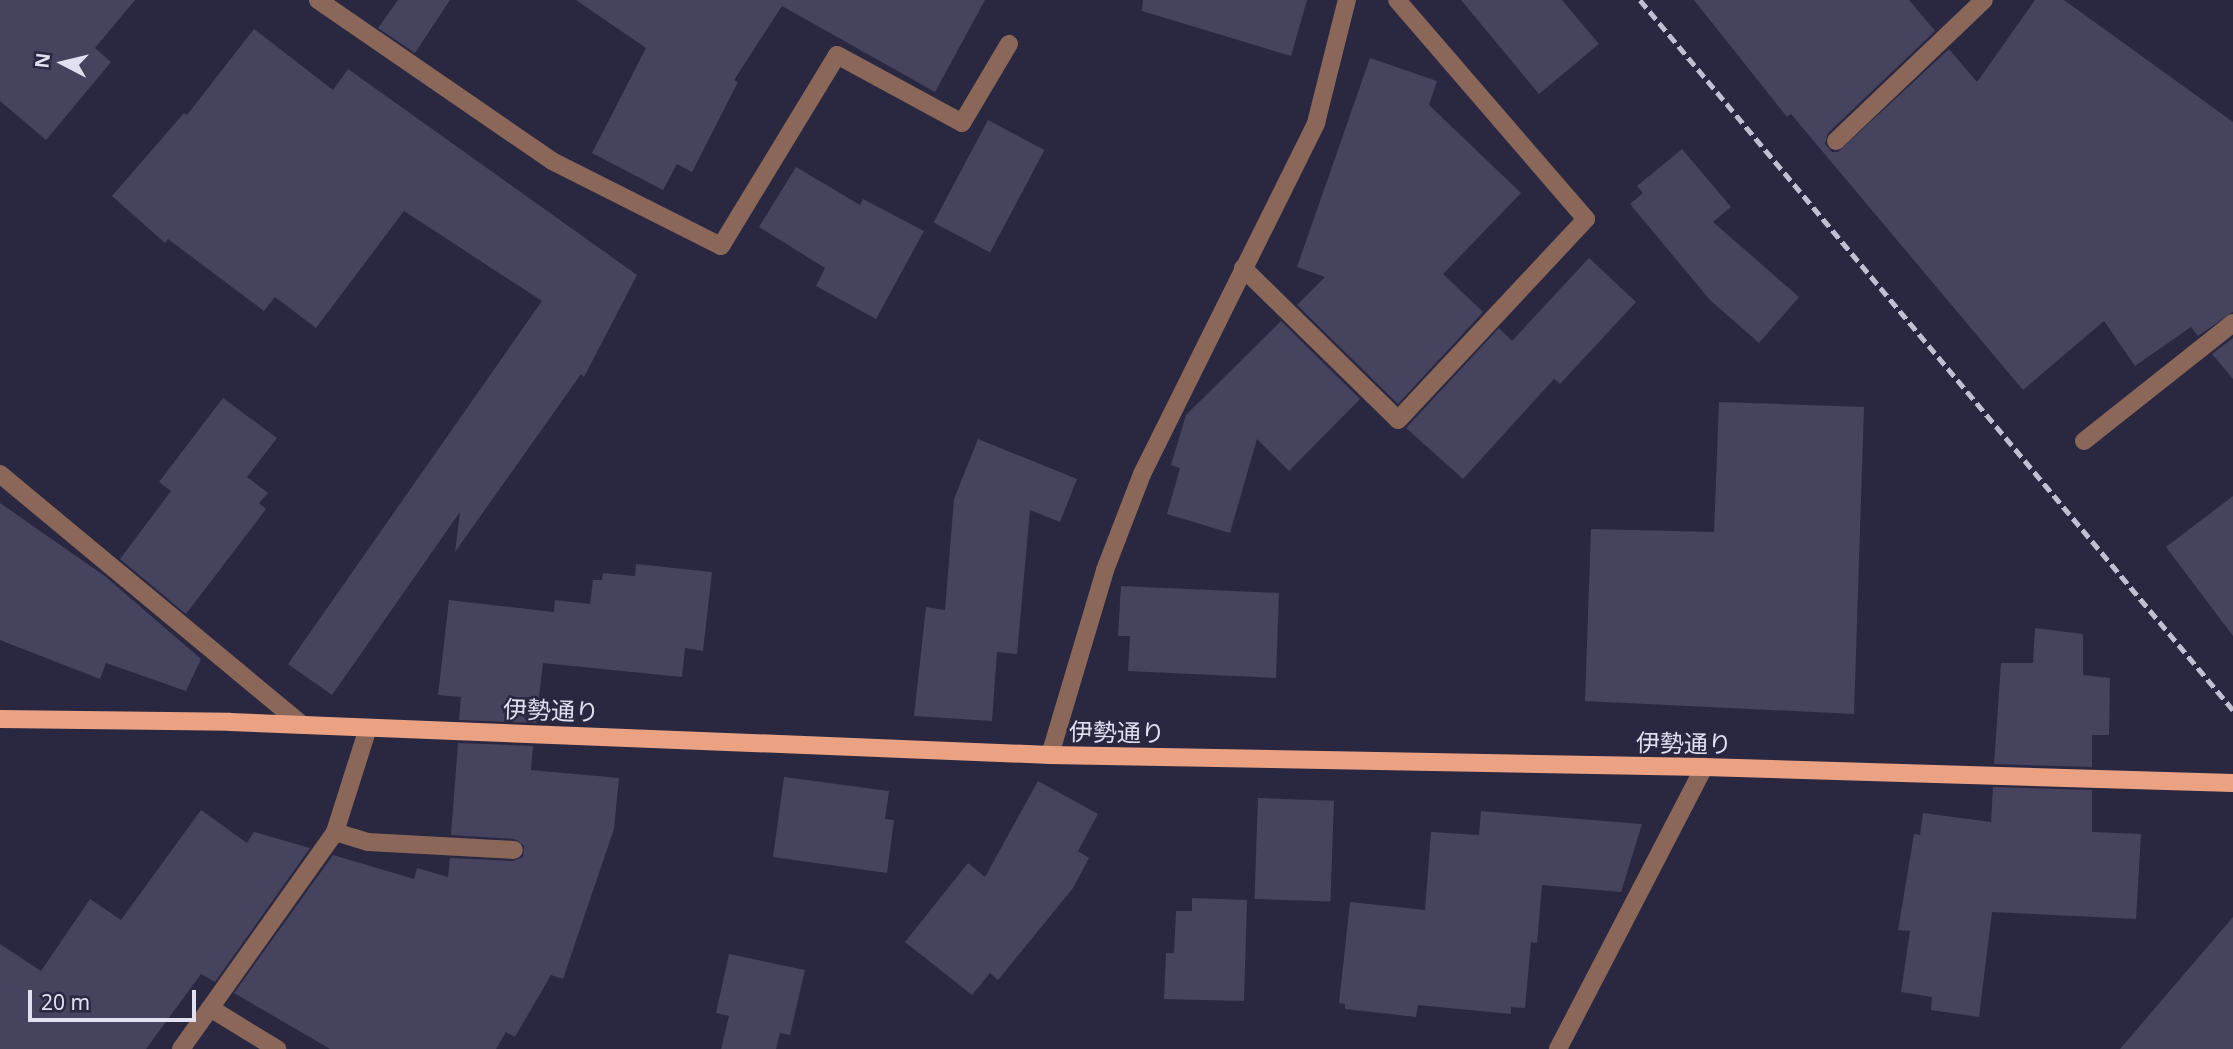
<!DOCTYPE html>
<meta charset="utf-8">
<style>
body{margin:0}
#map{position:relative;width:2233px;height:1049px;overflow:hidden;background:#2a2741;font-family:"Noto Sans","Noto Sans JP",sans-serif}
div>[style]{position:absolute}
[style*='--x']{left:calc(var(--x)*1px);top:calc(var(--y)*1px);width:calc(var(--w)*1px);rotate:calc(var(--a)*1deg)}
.building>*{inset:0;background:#46435e;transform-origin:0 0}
.minor>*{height:18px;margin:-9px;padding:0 9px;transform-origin:9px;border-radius:9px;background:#8a6758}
.major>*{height:18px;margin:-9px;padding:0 9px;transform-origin:9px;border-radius:9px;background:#eaa283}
.rail>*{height:5px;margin-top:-2.5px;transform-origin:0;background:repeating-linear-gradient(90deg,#c0c0d2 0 10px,transparent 0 15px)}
span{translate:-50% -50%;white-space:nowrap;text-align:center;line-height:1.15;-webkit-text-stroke:5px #2a2741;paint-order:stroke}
.street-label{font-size:24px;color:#e0e0f1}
.north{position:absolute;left:28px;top:28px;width:70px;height:70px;-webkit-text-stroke:5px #2a2741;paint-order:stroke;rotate:277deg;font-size:19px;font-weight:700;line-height:28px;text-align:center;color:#e0e0f1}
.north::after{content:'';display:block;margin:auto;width:24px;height:32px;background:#e0e0f1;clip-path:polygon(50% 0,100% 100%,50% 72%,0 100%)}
.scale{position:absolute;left:28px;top:990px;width:168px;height:32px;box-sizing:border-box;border:4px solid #e0e0f1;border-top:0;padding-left:9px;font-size:21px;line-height:24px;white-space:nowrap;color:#e0e0f1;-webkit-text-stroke:5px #2a2741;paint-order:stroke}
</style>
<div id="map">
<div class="building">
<div style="clip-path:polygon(0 0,135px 0,95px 48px,111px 62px,46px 140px,0 101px)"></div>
<div style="clip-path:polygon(398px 0,450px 0,415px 53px,378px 28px)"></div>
<div style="clip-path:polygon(576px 0,985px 0,935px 92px,782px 6px,734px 80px,738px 82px,692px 172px,677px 164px,663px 190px,592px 153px,646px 48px)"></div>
<div style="clip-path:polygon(1143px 0,1307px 0,1291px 56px,1142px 11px)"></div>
<div style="clip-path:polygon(1461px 0,1562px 0,1599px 44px,1539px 94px)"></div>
<div style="clip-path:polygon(1694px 0,1909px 0,1935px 31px,1828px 133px,1825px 144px,1832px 152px,1838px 152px,1949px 49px,1977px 82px,2035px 0,2064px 0,2233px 122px,2233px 312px,2198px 336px,2191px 327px,2135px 366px,2104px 321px,2023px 390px,1791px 114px,1787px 117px)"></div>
<div style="clip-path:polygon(254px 29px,333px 90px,348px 69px,637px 275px,584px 377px,581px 374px,455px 552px,460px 512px,332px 695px,288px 664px,542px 301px,404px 211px,316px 328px,275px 297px,264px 311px,168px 239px,165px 243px,112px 196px,184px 113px,187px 115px)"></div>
<div style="clip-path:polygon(1370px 58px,1437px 81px,1429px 105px,1521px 193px,1443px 274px,1483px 312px,1398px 404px,1297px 305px,1325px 277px,1297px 267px)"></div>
<div style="left:988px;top:120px;width:64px;height:116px;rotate:28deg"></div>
<div style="clip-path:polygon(1682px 149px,1731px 207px,1713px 222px,1799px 297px,1759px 343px,1710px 300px,1630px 204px,1643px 193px,1637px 186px)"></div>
<div style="clip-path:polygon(796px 167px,860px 205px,863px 199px,924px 231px,876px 319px,816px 286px,825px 268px,759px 227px)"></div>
<div style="clip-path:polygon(1589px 258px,1636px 302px,1560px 384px,1554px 379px,1463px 479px,1406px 428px,1499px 328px,1512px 341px)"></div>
<div style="clip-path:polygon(1281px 321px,1360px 399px,1289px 471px,1257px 439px,1230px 533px,1167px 514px,1180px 468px,1171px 465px,1186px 415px)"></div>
<div style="clip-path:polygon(2233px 338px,2233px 379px,2212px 354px)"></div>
<div style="clip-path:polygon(223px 398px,277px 438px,247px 477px,268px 493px,259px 503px,266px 509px,186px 614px,120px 559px,171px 491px,159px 482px)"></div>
<div style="clip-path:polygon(1719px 402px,1864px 407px,1854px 714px,1585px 701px,1591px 529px,1714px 532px)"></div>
<div style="clip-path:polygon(978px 439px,1077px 479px,1060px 522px,1030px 510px,1017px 654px,997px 652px,992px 721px,914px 716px,926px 607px,945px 610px,954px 499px)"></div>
<div style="clip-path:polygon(2233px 496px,2233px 636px,2166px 547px)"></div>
<div style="clip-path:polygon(0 503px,106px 577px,201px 659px,186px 691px,106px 663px,100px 679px,0 640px)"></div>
<div style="clip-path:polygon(636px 564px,712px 572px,703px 651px,685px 648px,682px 677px,543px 663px,536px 723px,459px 720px,461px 697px,438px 695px,449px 600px,554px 612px,555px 600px,590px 604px,593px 580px,602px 580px,603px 573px,635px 576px)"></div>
<div style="clip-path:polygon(1121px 586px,1279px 593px,1276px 678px,1128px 671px,1130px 636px,1118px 636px)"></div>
<div style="clip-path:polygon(2035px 628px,2083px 634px,2083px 675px,2110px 678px,2109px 735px,2092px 735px,2092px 767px,1994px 764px,2001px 663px,2033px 663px)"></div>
<div style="clip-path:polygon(458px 743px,533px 746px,531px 770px,619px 778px,614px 829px,563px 979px,551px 975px,515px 1037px,506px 1032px,496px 1049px,330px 1049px,234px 993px,333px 855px,414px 879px,417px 868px,448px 877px,450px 858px,513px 861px,523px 857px,524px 846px,515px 839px,451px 835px)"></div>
<div style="clip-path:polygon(784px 777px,889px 791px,885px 819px,894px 820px,887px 873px,773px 857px)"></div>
<div style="clip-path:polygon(1038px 781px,1098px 814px,1078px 851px,1089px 858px,1073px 888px,998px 980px,990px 973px,972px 995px,905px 942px,968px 863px,985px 877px)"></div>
<div style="clip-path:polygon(1993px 787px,2092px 790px,2092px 832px,2141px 834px,2136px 919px,1992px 912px,1979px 1017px,1931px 1010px,1932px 997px,1901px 992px,1910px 931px,1898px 930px,1914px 834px,1920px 835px,1923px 813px,1991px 822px)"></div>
<div style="left:1258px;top:798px;width:76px;height:101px;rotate:2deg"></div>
<div style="clip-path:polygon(201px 810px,247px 843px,254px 832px,310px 848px,215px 982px,201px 974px,146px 1049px,0 1049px,0 944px,41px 971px,90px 899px,121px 920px)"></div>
<div style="clip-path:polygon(1481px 811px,1642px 824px,1621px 892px,1542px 885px,1537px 943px,1531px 942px,1525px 1008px,1511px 1007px,1511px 1014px,1418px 1005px,1416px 1017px,1345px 1009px,1345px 1004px,1339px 1003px,1350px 902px,1425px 910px,1431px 832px,1479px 835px)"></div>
<div style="clip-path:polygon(1192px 898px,1247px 900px,1244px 1001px,1164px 999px,1166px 953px,1174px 953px,1176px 911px,1192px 911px)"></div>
<div style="clip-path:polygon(2233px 917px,2233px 1049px,2120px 1049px)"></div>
<div style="clip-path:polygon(729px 954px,805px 970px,790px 1035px,780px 1033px,776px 1049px,721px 1049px,729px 1016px,716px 1013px)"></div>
</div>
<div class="minor">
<div style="--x:318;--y:0;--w:284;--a:34.5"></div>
<div style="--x:552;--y:161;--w:189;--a:26.7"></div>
<div style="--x:721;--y:246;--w:223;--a:-58.7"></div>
<div style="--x:837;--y:55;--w:142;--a:28.5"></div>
<div style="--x:962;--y:123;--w:92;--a:-59.3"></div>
<div style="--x:1836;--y:141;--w:204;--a:-43.6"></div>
<div style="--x:1243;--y:268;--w:217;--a:44.4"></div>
<div style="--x:1398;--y:420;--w:275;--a:-46.9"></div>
<div style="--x:1586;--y:219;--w:289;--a:-130.8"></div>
<div style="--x:2084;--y:441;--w:190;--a:-38.4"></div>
<div style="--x:0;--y:474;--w:393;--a:39.7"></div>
<div style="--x:1050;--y:755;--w:193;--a:-73.4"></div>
<div style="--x:1105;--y:570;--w:103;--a:-68.9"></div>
<div style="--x:1142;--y:474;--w:392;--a:-63.6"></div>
<div style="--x:1316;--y:123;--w:127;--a:-75.9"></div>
<div style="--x:335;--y:832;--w:34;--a:17"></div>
<div style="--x:368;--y:842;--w:146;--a:3.1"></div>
<div style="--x:210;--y:1008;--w:79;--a:31.5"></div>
<div style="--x:181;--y:1049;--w:266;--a:-54.6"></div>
<div style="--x:335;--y:832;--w:109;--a:-72.4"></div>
<div style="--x:1558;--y:1049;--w:318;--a:-62.6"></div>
</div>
<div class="major">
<div style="--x:0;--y:719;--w:230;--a:0.7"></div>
<div style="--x:230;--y:722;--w:821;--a:2.3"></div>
<div style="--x:1050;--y:755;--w:654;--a:1.05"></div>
<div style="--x:1704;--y:767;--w:529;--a:1.73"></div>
</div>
<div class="rail">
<div style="--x:1640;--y:0;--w:925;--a:50.13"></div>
</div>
<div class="street-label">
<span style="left:551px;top:710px;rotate:2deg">伊勢通り</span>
<span style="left:1117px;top:732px;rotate:1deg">伊勢通り</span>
<span style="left:1684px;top:743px;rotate:1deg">伊勢通り</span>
</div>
<div class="north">N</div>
<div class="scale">20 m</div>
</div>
